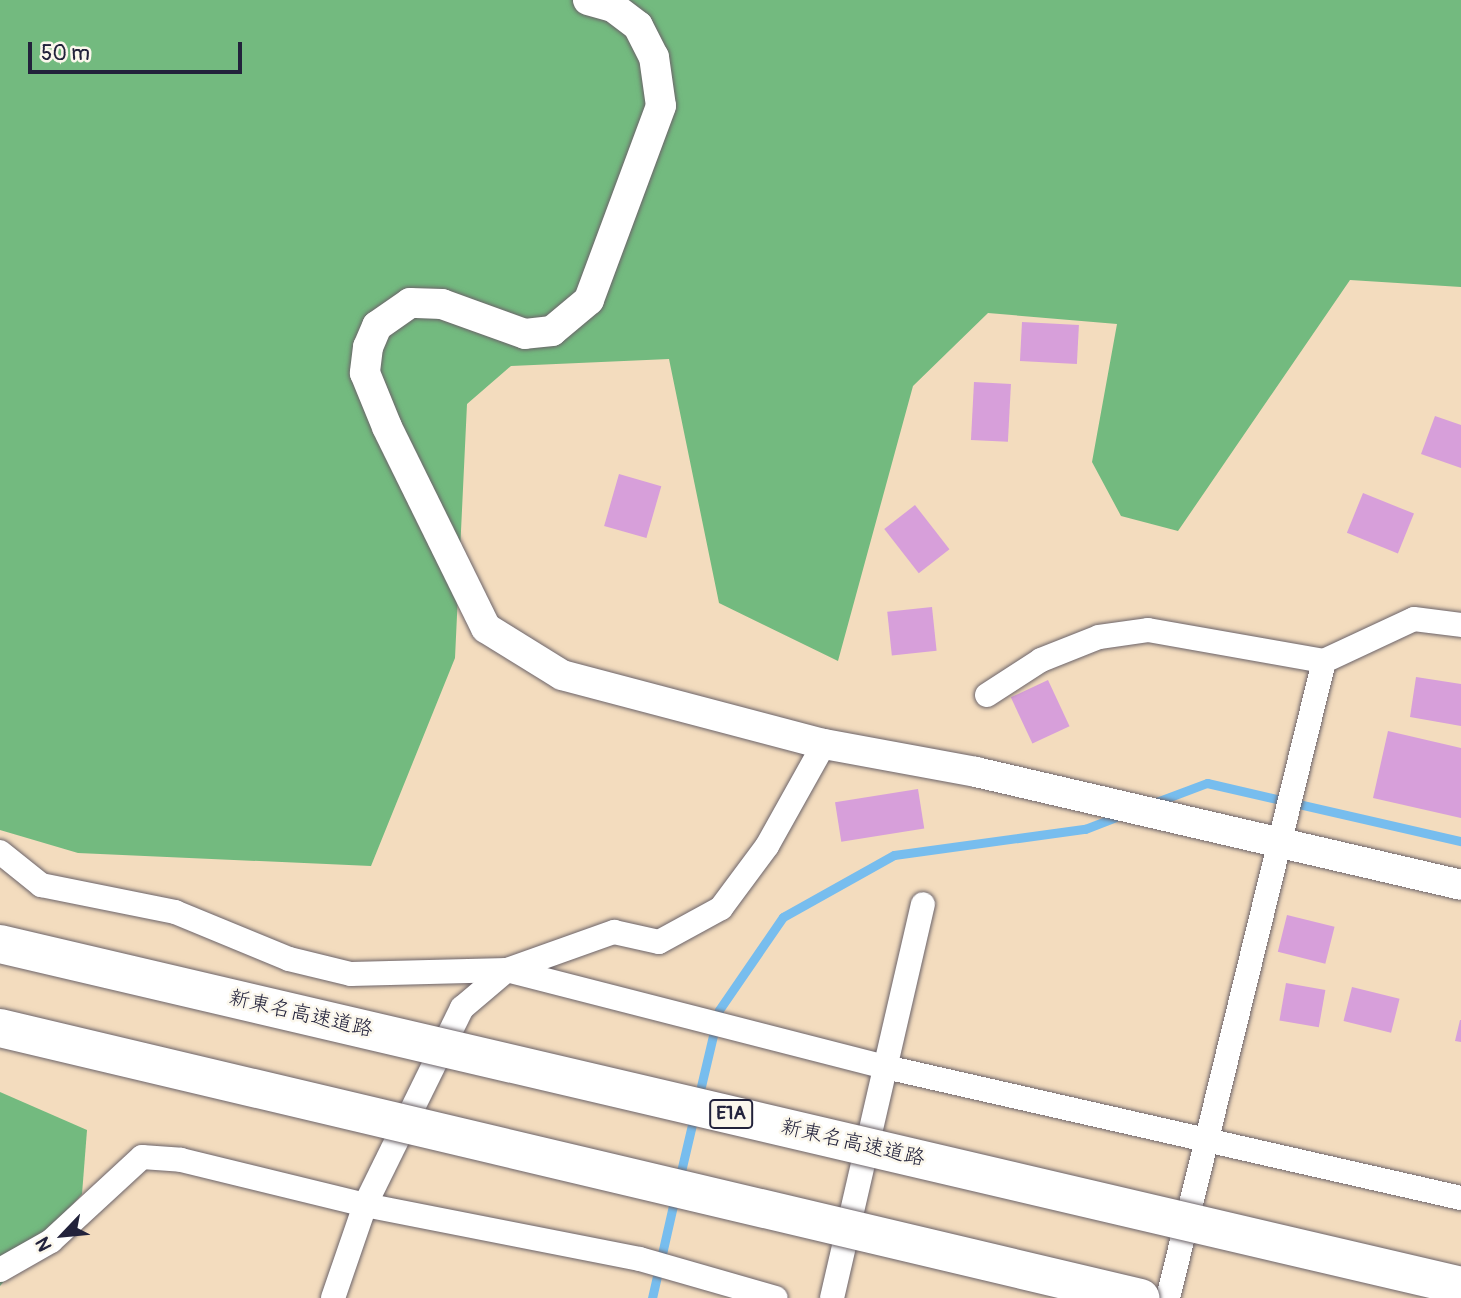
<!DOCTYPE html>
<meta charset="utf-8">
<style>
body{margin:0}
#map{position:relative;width:1461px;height:1298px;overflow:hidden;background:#f3dcbe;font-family:Pangolin,"Klee One",sans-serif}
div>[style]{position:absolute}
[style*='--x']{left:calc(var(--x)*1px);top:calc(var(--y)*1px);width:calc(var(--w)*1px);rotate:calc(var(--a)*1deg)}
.forest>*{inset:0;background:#73ba7f}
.stream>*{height:9px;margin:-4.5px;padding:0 4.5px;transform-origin:4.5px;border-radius:4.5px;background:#77bdee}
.building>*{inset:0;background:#d79fda;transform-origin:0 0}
.roads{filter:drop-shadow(0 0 2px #6b6369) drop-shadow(0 0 2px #6b6369)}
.minor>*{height:24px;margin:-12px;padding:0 12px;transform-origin:12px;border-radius:12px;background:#fff}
.tertiary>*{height:30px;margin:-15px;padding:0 15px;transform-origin:15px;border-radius:15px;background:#fff}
.bridges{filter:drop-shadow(0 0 2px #6b6369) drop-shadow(0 0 2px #6b6369)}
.motorway-bridge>*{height:38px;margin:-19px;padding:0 19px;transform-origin:19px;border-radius:19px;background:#fff}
span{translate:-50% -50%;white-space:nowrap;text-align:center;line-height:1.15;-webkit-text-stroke:5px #fbf7ec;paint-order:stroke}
.shield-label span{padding:2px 5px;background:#fbf7ec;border:2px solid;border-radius:5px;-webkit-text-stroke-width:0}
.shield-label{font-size:19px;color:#22223b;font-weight:700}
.street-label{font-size:21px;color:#22223b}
.north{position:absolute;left:28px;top:1200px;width:70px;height:70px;-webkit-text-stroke:5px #fbf7ec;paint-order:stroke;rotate:244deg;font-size:19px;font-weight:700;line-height:28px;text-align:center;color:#22223b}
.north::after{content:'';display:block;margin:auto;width:24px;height:32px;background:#22223b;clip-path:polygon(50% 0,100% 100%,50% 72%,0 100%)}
.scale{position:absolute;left:28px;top:42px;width:214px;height:32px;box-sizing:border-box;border:4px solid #22223b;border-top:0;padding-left:9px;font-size:21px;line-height:24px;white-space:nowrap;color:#22223b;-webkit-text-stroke:5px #fbf7ec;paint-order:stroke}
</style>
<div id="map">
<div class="forest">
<div style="clip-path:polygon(0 0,1461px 0,1461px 287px,1350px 280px,1178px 531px,1121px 516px,1092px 462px,1117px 324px,988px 313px,913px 386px,838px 661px,719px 603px,669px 359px,511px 366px,467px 404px,455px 658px,371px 866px,78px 853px,0 830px)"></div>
<div style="clip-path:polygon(0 1092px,87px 1130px,82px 1194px,0 1286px)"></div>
</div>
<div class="stream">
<div style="--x:1151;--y:804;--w:60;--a:-20.6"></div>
<div style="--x:1207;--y:783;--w:261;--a:12.9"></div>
<div style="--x:698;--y:1099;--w:91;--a:-76.7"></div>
<div style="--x:719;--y:1010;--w:113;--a:-55.5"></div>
<div style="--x:783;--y:917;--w:127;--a:-29.2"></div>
<div style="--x:894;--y:855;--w:193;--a:-7.8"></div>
<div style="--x:1085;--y:829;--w:40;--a:-21"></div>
<div style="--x:679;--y:1180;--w:66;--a:-76.8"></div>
<div style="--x:652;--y:1298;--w:104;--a:-77.2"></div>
</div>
<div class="building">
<div style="left:1022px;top:322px;width:57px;height:39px;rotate:3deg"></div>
<div style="left:974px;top:382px;width:37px;height:58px;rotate:3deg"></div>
<div style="clip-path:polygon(1435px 416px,1461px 425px,1461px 468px,1421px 454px)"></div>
<div style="left:619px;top:474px;width:44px;height:54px;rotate:16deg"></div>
<div style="left:1363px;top:493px;width:55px;height:43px;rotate:22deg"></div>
<div style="left:915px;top:505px;width:56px;height:39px;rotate:52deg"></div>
<div style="left:932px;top:607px;width:44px;height:45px;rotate:84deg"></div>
<div style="clip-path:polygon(1416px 677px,1461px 684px,1461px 726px,1410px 717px)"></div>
<div style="left:1048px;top:680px;width:51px;height:41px;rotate:65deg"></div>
<div style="clip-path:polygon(1388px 731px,1461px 748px,1461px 818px,1373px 798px)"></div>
<div style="left:918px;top:789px;width:40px;height:84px;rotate:81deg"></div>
<div style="left:1287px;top:915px;width:49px;height:38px;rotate:14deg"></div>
<div style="left:1286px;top:983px;width:40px;height:38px;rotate:10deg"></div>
<div style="left:1352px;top:987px;width:49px;height:35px;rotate:14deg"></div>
<div style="clip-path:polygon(1460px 1020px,1461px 1020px,1461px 1042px,1455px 1041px)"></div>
</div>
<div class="roads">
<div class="minor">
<div style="--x:987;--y:695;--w:64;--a:-32.9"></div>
<div style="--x:1041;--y:660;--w:62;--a:-21.6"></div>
<div style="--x:1099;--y:637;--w:49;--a:-8.1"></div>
<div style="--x:1148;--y:630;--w:179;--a:10"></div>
<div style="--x:1324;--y:661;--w:99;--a:-25"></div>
<div style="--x:1414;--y:619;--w:47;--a:7.3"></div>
<div style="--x:0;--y:852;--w:53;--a:38.8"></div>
<div style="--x:41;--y:885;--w:137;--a:11.4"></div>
<div style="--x:175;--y:912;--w:123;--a:22.4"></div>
<div style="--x:289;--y:959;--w:64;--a:13.6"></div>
<div style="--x:351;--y:974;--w:156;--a:-1.5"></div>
<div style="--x:507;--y:970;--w:395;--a:14.4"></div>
<div style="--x:890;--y:1068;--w:586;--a:12.83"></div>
<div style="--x:0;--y:1270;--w:59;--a:-29.6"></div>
<div style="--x:51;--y:1241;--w:124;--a:-42.7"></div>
<div style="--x:142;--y:1157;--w:39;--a:4"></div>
<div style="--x:181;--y:1160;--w:189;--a:13.7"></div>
<div style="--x:365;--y:1205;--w:280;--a:11.1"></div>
<div style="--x:640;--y:1259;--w:141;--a:16"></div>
<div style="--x:333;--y:1298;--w:98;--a:-71"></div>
<div style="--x:365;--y:1205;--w:220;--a:-63.8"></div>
<div style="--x:462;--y:1008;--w:59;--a:-40.2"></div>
<div style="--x:507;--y:970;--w:114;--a:-19.6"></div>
<div style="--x:614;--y:932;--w:46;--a:12.5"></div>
<div style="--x:659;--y:942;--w:71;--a:-28.7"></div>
<div style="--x:721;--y:908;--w:77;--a:-53.4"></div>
<div style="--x:767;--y:846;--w:117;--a:-60.8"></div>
<div style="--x:832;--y:1298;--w:404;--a:-77"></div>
<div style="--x:1168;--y:1298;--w:656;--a:-76.24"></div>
</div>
<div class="tertiary">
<div style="--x:588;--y:0;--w:26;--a:16"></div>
<div style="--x:613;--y:7;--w:31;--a:37"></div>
<div style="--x:638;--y:26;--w:35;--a:63"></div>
<div style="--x:654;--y:57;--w:49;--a:81.9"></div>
<div style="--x:661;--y:106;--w:207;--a:110.4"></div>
<div style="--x:589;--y:300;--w:48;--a:140"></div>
<div style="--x:552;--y:331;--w:27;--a:174"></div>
<div style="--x:525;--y:334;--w:88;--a:-160.1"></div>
<div style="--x:442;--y:304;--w:32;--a:-178"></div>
<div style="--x:410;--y:303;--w:40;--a:145.1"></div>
<div style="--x:377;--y:326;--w:23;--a:113"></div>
<div style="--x:368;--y:347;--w:26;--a:97"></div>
<div style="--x:365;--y:373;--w:58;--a:67.8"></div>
<div style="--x:387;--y:427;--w:224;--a:63.8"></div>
<div style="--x:486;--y:628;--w:89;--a:31.7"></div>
<div style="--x:562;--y:675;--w:271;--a:14.8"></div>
<div style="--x:824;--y:744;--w:155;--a:10.4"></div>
<div style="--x:976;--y:772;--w:498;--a:13.1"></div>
</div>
</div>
<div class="bridges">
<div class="motorway-bridge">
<div style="--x:0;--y:944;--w:1500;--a:13.17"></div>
<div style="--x:0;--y:1028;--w:1172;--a:13.32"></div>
</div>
</div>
<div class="shield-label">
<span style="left:731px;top:1114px">E1A</span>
</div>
<div class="street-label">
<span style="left:301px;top:1014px;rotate:13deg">新東名高速道路</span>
<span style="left:853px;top:1143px;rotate:13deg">新東名高速道路</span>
</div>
<div class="north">N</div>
<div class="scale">50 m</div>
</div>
